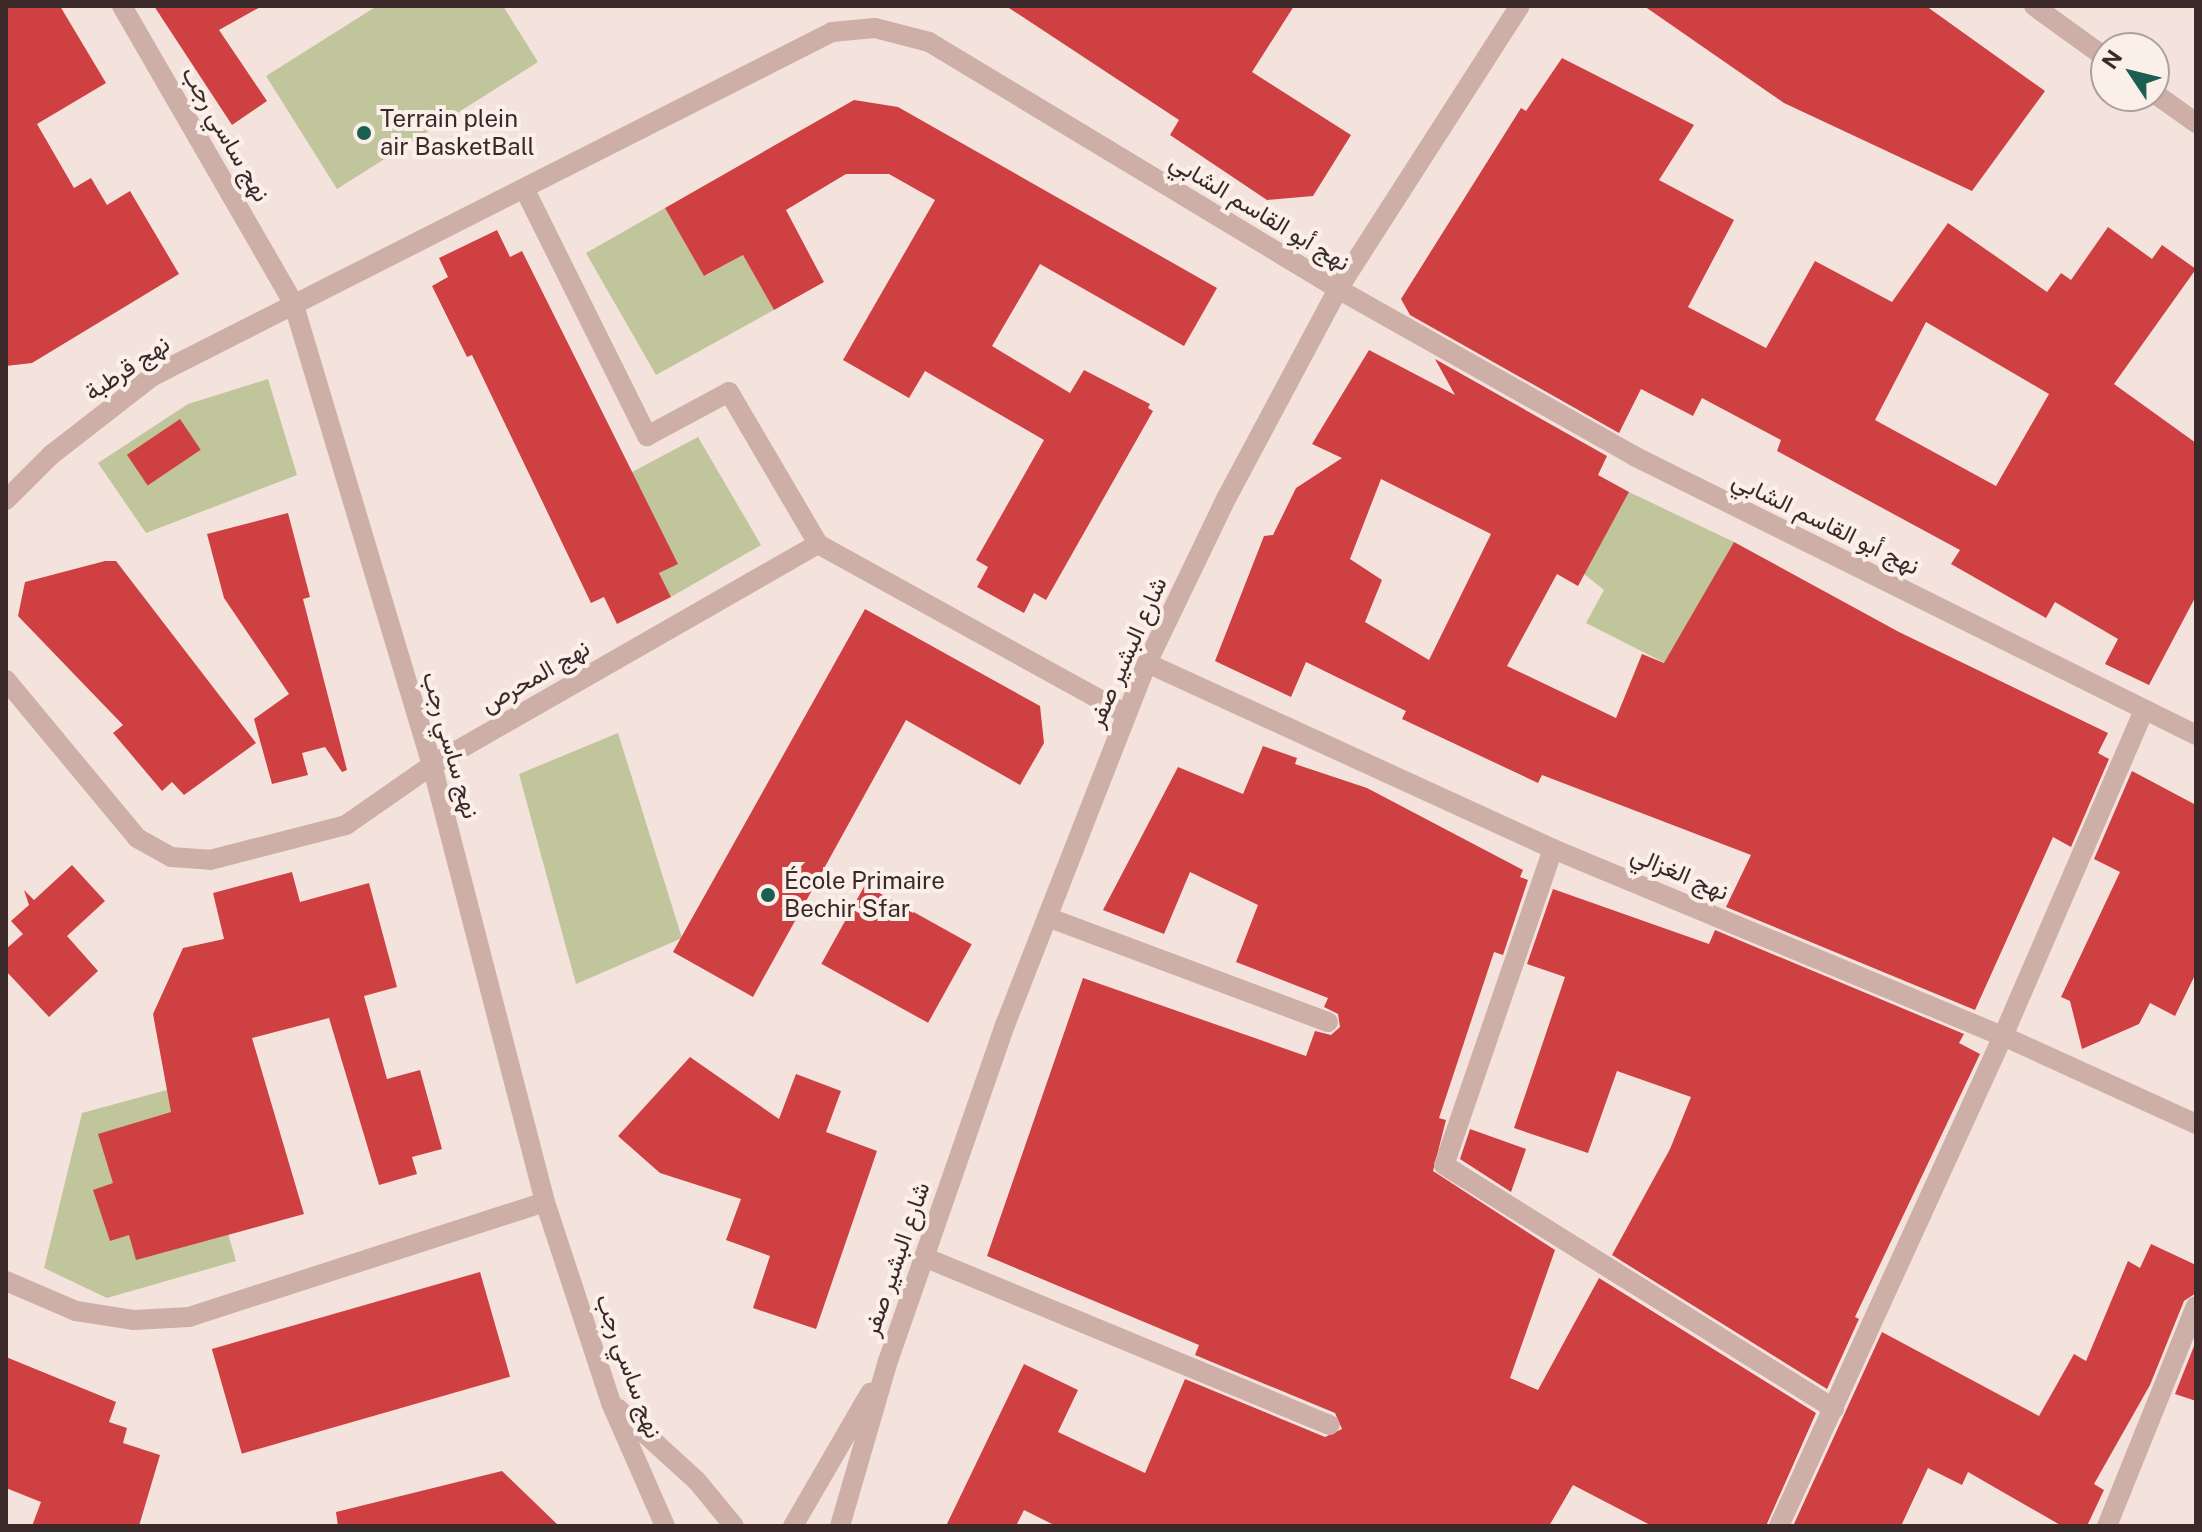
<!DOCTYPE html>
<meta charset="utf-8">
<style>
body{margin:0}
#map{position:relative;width:2202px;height:1532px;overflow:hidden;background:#f4e3dd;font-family:"Public Sans",Vazirmatn,sans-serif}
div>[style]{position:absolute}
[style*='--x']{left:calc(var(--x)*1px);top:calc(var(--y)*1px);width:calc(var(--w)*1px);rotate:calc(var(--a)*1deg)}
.green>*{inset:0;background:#c1c59b}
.building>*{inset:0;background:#cf4042;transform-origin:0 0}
.minor>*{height:20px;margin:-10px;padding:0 10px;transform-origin:10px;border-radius:10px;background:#ceafa7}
.dots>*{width:22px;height:22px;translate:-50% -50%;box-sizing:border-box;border:4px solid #fbefea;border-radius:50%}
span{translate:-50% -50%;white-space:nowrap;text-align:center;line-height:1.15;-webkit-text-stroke:8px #fbefea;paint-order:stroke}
.poi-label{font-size:24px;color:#3a2928}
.left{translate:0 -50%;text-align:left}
.street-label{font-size:24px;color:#3a2928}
.frame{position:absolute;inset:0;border:8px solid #3a2928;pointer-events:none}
.north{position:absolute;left:2090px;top:32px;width:80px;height:80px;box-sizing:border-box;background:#fbefea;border:2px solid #aea09c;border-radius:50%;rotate:305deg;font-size:22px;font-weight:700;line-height:32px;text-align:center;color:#3a2928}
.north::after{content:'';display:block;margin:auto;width:28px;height:36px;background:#1a5f52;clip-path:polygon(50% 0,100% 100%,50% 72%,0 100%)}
</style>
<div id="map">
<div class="green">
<div style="clip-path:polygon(377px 6px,503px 6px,538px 62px,337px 189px,266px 76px)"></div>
<div style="clip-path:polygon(665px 208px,705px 276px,743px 255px,774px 310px,656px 375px,586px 253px)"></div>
<div style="clip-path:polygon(268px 379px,297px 475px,146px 533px,98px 463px,188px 404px)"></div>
<div style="clip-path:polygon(698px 437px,761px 545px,671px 597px,659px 573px,677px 563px,640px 488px,619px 479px)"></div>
<div style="clip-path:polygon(1629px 492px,1734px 542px,1665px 663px,1586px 623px,1604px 590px,1584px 574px)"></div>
<div style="clip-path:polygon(618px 733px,682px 938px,576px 984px,519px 774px)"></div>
<div style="clip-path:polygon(185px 1085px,236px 1261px,107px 1298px,44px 1268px,82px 1113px)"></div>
</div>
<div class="building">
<div style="clip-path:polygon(6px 6px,60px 6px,106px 83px,37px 124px,74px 188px,91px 178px,107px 205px,130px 191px,179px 274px,32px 363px,6px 366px)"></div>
<div style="clip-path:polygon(154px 6px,262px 6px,219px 30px,267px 101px,232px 125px)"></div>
<div style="clip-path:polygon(1006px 6px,1294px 6px,1252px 72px,1351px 135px,1313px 196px,1267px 200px,1170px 135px,1179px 120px)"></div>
<div style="clip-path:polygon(1644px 6px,1926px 6px,2045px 91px,1972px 191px,1784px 103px)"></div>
<div style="clip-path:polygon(evenodd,1562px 58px,1694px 125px,1659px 180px,1734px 220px,1688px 307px,1766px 348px,1815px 261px,1892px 302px,1948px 223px,2047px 292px,2061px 273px,2071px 280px,2108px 227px,2152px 259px,2162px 245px,2196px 269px,2114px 384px,2196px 443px,2196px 596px,2149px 685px,2105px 664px,2118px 639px,2055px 602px,2046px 618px,1951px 564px,1960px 550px,1777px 451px,1781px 440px,1702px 398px,1693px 416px,1641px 389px,1619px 433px,1410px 315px,1401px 299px,1521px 108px,1526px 111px,1562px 58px,1926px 322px,2049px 394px,1996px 486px,1875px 420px,1926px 322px)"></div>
<div style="clip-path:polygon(854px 100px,898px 107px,1217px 288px,1184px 346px,1040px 264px,992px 346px,1070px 393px,1084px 370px,1150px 404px,1148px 408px,1153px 411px,1046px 600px,1034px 593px,1024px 613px,977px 587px,988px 567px,976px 560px,1044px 440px,925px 371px,909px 398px,843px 360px,935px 200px,889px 174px,846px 174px,786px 210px,824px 282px,774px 310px,743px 255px,704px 276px,665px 208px)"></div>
<div style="clip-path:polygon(497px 230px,510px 257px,522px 251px,678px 564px,659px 573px,671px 597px,617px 624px,604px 597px,591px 603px,472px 355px,467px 357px,432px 286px,448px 277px,439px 258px)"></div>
<div style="clip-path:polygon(evenodd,1369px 350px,1455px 395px,1435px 359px,1607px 456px,1598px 475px,1629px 492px,1578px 586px,1557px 574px,1507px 666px,1616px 718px,1642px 654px,1664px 663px,1734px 542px,1899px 632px,2108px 733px,2098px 753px,2109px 759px,2071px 847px,2053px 837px,1975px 1010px,1726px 907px,1751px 855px,1542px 775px,1538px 783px,1402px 719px,1406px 711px,1306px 662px,1291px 697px,1215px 661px,1264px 536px,1273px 535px,1296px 488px,1342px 458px,1312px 444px,1369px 350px,1381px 479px,1491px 534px,1429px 660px,1365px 622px,1382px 580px,1350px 559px,1381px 479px)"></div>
<div style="left:180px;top:419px;width:37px;height:64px;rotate:56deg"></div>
<div style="clip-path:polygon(288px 513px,310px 597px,303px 599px,347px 770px,342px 772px,325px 747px,302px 753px,308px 775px,272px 784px,254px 719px,289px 694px,224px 598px,207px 534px)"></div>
<div style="clip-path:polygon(105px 561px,116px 561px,256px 743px,184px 795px,172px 782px,162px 791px,113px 733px,123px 725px,18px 616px,25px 582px)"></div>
<div style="clip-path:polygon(865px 609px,1040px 706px,1044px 743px,1020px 785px,906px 720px,753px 997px,673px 952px)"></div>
<div style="clip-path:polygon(1263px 746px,1297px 758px,1295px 764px,1367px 788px,1523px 870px,1520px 877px,1528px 880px,1503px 955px,1494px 952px,1439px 1118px,1446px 1120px,1433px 1171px,1555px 1250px,1510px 1378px,1538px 1390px,1599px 1278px,1816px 1413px,1766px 1526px,1652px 1526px,1573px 1485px,1549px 1526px,1056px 1526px,1024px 1510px,1016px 1526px,946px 1526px,1024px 1364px,1078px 1390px,1058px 1432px,1145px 1473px,1185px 1379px,1325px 1437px,1342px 1429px,1335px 1413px,1195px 1355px,1199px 1345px,987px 1256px,1083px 978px,1306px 1056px,1315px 1031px,1331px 1035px,1340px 1027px,1338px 1014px,1324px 1007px,1328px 998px,1236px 962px,1258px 905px,1190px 872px,1164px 934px,1103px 910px,1178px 767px,1243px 794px)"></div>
<div style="clip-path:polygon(2132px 771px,2196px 805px,2196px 973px,2175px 1016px,2150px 1003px,2139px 1024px,2082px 1049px,2070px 1001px,2061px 997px,2120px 872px,2094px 859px)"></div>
<div style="clip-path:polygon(72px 865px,105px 901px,67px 936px,98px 971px,49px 1017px,6px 971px,6px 949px,23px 934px,11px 921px,29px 905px,24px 890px,34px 900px)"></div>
<div style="clip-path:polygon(292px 872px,300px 902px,369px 883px,397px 987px,364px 996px,387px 1079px,420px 1070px,442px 1149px,412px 1157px,417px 1174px,379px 1185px,329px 1018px,252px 1038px,304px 1214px,136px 1260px,129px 1235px,110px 1241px,93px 1190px,113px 1183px,98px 1134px,171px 1112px,153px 1014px,183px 948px,224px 939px,213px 893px)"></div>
<div style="left:865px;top:885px;width:122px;height:90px;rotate:29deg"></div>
<div style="clip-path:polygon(1553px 889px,1709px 944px,1715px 930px,1964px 1034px,1959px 1043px,1980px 1054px,1855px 1317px,1859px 1319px,1827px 1389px,1612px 1255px,1670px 1149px,1691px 1097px,1617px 1071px,1588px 1153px,1514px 1128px,1565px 977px,1527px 964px)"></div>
<div style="clip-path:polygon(690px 1057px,779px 1119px,796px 1074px,841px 1091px,826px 1132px,877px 1151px,816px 1329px,753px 1308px,770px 1256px,726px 1240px,741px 1199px,660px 1173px,618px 1136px)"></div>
<div style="clip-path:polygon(1470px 1129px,1526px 1149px,1511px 1192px,1460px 1159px)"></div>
<div style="clip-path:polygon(2151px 1244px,2196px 1265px,2196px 1293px,2184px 1301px,2150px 1385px,2094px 1484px,2104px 1490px,2087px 1526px,2062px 1526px,1968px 1472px,1962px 1485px,1928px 1468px,1901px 1526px,1793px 1526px,1882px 1332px,2039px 1416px,2074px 1354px,2086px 1361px,2128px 1261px,2140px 1268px)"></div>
<div style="left:480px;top:1272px;width:109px;height:279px;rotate:74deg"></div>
<div style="clip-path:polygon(2196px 1341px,2196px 1401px,2175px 1394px)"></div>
<div style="clip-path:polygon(6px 1357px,116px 1402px,109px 1422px,127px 1428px,123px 1443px,160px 1455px,139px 1526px,32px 1526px,41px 1502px,6px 1488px)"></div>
<div style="clip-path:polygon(502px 1471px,559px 1526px,338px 1526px,336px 1512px)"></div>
</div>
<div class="minor">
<div style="--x:122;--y:6;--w:342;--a:60"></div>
<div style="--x:293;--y:302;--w:483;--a:73.3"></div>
<div style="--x:432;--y:765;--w:451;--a:75.5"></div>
<div style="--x:545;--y:1202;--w:212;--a:71.8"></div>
<div style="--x:611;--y:1403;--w:134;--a:66.3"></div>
<div style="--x:2034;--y:6;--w:89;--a:35.8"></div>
<div style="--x:2154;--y:93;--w:52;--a:35.5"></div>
<div style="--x:525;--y:190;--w:275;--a:63.6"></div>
<div style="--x:647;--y:436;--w:93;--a:-28.2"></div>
<div style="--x:729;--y:392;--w:176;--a:59.6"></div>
<div style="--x:6;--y:500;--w:64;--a:-45"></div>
<div style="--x:51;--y:455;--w:129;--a:-37.8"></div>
<div style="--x:153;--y:376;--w:761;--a:-26.87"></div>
<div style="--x:832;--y:32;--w:43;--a:-5.3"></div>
<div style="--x:875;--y:28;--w:56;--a:14.5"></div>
<div style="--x:929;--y:42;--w:478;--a:31.1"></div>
<div style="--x:1338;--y:289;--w:340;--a:29.4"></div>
<div style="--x:1634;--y:456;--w:627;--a:26.4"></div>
<div style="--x:1147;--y:663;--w:447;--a:24.6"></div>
<div style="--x:1553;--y:849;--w:487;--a:22.6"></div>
<div style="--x:2003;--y:1036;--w:212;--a:24.5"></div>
<div style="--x:6;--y:680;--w:205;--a:50.3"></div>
<div style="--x:137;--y:838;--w:39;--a:29"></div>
<div style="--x:171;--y:857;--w:39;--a:4"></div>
<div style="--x:210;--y:860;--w:140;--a:-14.4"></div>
<div style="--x:346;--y:825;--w:105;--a:-34.9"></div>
<div style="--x:432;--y:765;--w:445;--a:-29.8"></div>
<div style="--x:818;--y:544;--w:352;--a:28.9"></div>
<div style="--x:1553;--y:849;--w:334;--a:109"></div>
<div style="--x:1444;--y:1165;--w:460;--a:32"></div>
<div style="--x:1047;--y:917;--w:300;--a:20.5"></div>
<div style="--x:924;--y:1257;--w:439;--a:22.5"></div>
<div style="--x:6;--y:1281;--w:76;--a:23.2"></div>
<div style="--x:76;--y:1311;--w:59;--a:8.8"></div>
<div style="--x:134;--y:1320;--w:55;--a:-3.1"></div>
<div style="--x:189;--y:1317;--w:374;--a:-17.9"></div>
<div style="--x:617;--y:1408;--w:108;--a:42.4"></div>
<div style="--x:697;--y:1481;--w:58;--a:50.6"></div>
<div style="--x:793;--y:1526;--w:154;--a:-59.9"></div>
<div style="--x:840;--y:1526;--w:172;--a:-73.8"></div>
<div style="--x:888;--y:1361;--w:356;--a:-70.8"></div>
<div style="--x:1005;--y:1025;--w:389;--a:-68.6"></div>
<div style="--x:1147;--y:663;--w:184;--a:-64.3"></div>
<div style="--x:1227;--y:497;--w:236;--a:-61.9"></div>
<div style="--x:1338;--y:289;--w:336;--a:-57.3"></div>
<div style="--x:1779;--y:1526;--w:539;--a:-65.43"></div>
<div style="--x:2003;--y:1036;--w:355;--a:-66.6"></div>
<div style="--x:2107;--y:1526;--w:237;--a:-68"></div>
</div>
<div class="dots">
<div style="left:364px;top:133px;background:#1a5f52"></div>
<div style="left:768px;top:895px;background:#1a5f52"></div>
</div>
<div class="poi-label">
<span class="left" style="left:380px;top:133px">Terrain plein<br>air BasketBall</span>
<span class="left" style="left:784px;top:895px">École Primaire<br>Bechir Sfar</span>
</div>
<div class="street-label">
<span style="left:226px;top:134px;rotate:60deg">نهج ساسي رجب</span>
<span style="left:1260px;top:212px;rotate:31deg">نهج أبو القاسم الشابي</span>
<span style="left:127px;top:368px;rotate:-34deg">نهج قرطبة</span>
<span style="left:1826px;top:523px;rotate:26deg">نهج أبو القاسم الشابي</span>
<span style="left:1127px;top:652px;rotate:-66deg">شارع البشير صفر</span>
<span style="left:535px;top:676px;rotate:-30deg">نهج المحرص</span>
<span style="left:451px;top:745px;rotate:74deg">نهج ساسي رجب</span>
<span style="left:1680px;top:873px;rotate:23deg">نهج الغزالي</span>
<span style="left:896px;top:1259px;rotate:-71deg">شارع البشير صفر</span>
<span style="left:629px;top:1366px;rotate:70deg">نهج ساسي رجب</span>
</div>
<div class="frame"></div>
<div class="north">N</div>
</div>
